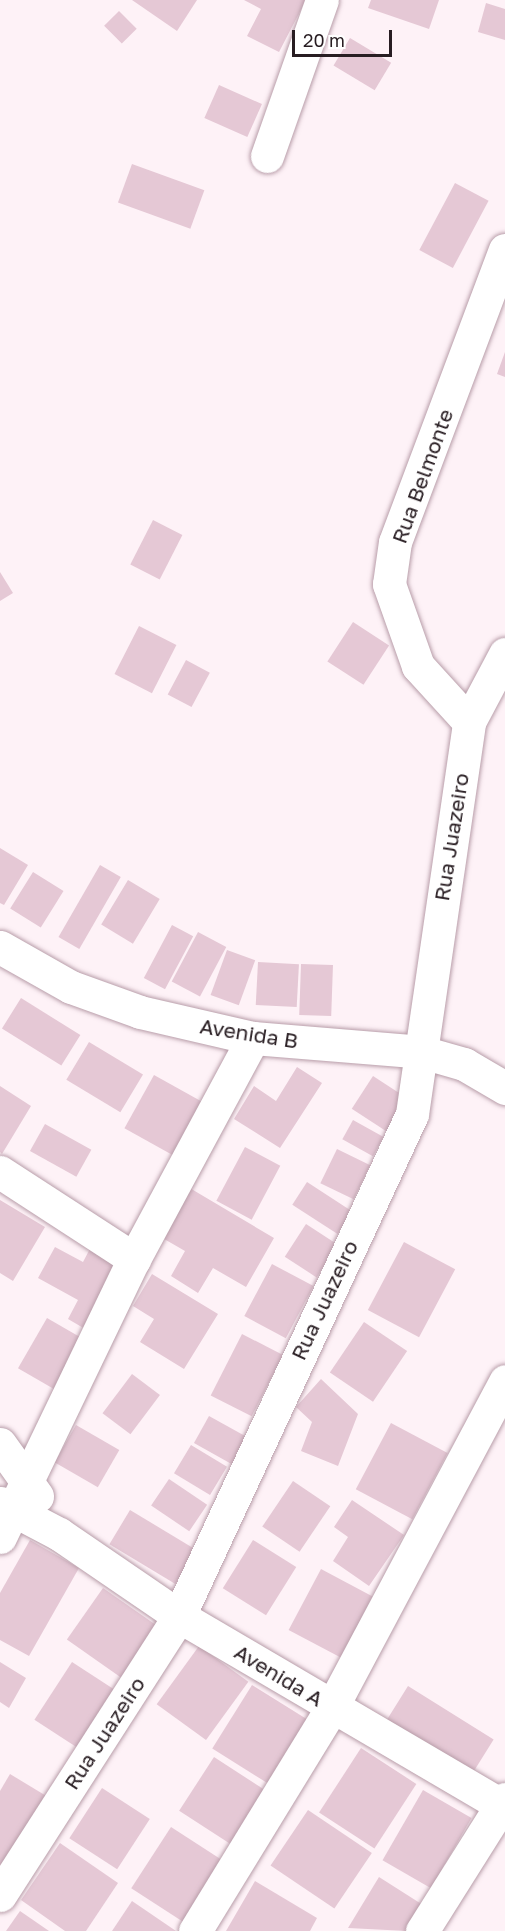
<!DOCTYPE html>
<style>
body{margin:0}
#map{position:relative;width:505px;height:1931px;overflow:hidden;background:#fef2f7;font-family:"Golos Text",sans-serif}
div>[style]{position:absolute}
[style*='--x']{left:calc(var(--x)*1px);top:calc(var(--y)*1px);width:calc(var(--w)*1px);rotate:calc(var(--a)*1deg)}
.building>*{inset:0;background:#e5c8d5;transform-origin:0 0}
.roads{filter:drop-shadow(0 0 2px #b89da9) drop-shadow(0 0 2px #b89da9)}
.street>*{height:33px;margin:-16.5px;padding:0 16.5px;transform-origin:16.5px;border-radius:16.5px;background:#fff}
span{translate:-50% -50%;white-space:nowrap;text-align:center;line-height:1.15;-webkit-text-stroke:6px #fff;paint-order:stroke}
.street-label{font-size:21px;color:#281d22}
.scale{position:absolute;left:292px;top:30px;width:100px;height:27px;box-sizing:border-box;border:3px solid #281d22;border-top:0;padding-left:8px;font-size:18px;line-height:21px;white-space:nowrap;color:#281d22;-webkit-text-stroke:4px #fff;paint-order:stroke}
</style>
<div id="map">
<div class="building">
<div style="clip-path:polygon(132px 0,197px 0,177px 31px)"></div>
<div style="clip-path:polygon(244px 0,306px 0,279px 52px,247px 36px,261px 9px)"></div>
<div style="clip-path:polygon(371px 0,439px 0,429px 29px,368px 8px)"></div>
<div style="clip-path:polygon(486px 3px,505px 9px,505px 40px,478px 32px)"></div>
<div style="left:119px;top:11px;width:25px;height:21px;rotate:45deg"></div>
<div style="left:350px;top:38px;width:48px;height:32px;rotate:31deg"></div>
<div style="left:219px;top:85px;width:47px;height:36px;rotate:24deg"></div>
<div style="left:132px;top:164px;width:77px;height:41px;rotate:20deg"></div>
<div style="left:455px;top:183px;width:38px;height:76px;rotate:28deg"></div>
<div style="clip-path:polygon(505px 352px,505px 377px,497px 374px)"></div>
<div style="left:153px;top:520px;width:33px;height:50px;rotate:27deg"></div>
<div style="clip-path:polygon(0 572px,13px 593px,0 601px)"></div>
<div style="left:353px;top:622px;width:43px;height:47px;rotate:33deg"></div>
<div style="left:139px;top:626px;width:42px;height:54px;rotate:27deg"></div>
<div style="left:186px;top:660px;width:27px;height:39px;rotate:28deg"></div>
<div style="clip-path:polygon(0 848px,28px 865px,4px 905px,0 903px)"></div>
<div style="left:100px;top:865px;width:24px;height:83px;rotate:30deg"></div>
<div style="left:33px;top:872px;width:36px;height:43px;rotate:32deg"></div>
<div style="left:128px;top:880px;width:37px;height:52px;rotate:31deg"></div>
<div style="left:172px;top:925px;width:24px;height:60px;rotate:28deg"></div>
<div style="left:198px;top:932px;width:32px;height:56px;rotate:28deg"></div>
<div style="left:227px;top:950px;width:30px;height:48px;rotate:20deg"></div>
<div style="left:258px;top:962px;width:41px;height:43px;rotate:3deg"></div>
<div style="left:301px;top:964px;width:32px;height:51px;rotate:2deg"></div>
<div style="left:21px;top:998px;width:70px;height:36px;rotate:32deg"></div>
<div style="left:89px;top:1042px;width:63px;height:44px;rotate:31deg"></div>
<div style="clip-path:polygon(297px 1067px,322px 1083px,280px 1148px,234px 1119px,254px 1086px,276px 1101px)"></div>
<div style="left:154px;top:1075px;width:55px;height:61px;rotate:29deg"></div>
<div style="left:373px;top:1076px;width:43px;height:39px;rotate:33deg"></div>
<div style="clip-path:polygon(0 1086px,31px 1106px,2px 1154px,0 1152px)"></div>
<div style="left:353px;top:1120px;width:35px;height:22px;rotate:29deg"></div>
<div style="left:45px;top:1124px;width:53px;height:31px;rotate:29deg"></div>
<div style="left:245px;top:1147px;width:40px;height:61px;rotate:28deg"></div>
<div style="left:337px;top:1149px;width:37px;height:38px;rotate:26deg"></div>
<div style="left:307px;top:1182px;width:54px;height:27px;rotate:33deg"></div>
<div style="clip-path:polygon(188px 1187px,274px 1238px,246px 1287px,213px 1268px,198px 1293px,171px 1276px,185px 1251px,159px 1236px)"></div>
<div style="clip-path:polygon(0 1200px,45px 1227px,13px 1281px,0 1273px)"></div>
<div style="left:306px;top:1224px;width:38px;height:39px;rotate:33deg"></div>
<div style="left:404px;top:1242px;width:58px;height:77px;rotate:28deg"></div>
<div style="clip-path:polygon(93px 1243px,130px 1264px,92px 1333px,68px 1319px,78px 1300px,38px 1278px,55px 1247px,83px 1262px)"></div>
<div style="left:272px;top:1264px;width:47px;height:59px;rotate:28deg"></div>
<div style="clip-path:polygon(152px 1274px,218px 1314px,184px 1369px,140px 1342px,154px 1319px,133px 1306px)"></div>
<div style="left:47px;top:1318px;width:51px;height:58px;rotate:30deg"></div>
<div style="left:364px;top:1322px;width:52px;height:61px;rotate:34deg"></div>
<div style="left:242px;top:1334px;width:46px;height:69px;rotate:27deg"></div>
<div style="left:132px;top:1374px;width:35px;height:49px;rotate:37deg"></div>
<div style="clip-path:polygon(321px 1379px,358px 1414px,338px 1466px,301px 1451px,312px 1422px,296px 1407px)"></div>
<div style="left:209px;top:1416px;width:48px;height:31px;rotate:29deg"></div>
<div style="left:391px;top:1423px;width:64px;height:75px;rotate:28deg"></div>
<div style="left:76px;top:1425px;width:50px;height:43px;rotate:30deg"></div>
<div style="left:191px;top:1445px;width:42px;height:33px;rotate:31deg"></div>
<div style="left:169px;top:1479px;width:46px;height:32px;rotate:34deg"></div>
<div style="left:293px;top:1481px;width:45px;height:55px;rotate:34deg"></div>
<div style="clip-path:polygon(352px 1500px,404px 1535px,369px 1586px,333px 1561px,348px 1537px,334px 1527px)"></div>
<div style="left:130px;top:1510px;width:77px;height:40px;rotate:31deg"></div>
<div style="clip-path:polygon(30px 1540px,79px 1568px,29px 1656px,0 1640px,0 1593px)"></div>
<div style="left:253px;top:1540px;width:51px;height:57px;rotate:32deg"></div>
<div style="left:321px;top:1569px;width:59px;height:69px;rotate:28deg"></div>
<div style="left:103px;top:1588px;width:66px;height:63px;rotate:35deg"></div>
<div style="left:199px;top:1646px;width:61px;height:72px;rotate:36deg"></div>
<div style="clip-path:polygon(0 1662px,26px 1678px,9px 1708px,0 1702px)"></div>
<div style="left:72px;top:1662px;width:55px;height:69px;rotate:33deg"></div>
<div style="left:252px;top:1685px;width:70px;height:75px;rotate:32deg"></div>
<div style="left:408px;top:1686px;width:101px;height:41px;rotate:32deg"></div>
<div style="left:361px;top:1748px;width:66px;height:77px;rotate:33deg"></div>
<div style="left:214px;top:1757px;width:69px;height:64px;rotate:33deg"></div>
<div style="clip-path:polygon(10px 1774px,48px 1797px,0 1877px,0 1791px)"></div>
<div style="left:102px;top:1788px;width:57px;height:60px;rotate:33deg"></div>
<div style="left:423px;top:1790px;width:56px;height:81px;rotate:30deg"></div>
<div style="left:308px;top:1810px;width:77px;height:67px;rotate:34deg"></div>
<div style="left:171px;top:1827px;width:70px;height:73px;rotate:33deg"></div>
<div style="clip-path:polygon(60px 1843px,118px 1883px,86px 1931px,65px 1931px,21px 1900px)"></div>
<div style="clip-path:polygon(379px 1877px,423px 1905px,407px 1931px,348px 1928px)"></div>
<div style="clip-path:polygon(255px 1881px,317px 1918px,310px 1931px,226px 1931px)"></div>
<div style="clip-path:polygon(132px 1901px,176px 1931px,112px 1931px)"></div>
<div style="clip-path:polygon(20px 1911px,49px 1931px,6px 1931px)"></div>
</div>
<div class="roads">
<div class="street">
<div style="--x:267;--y:156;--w:165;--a:-70.6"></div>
<div style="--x:469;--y:722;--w:76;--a:-132.3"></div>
<div style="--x:418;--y:666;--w:87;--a:-109.5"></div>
<div style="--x:389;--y:584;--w:42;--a:-81.9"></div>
<div style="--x:395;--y:542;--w:312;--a:-69.4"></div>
<div style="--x:0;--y:947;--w:81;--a:29.4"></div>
<div style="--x:71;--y:987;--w:73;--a:19.9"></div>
<div style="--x:140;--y:1012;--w:116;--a:13"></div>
<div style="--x:253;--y:1038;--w:170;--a:4.7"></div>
<div style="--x:422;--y:1052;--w:44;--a:15.9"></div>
<div style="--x:464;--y:1064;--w:48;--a:30.3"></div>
<div style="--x:0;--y:1172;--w:160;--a:33"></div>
<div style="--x:0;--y:1444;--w:64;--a:54.6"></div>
<div style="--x:0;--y:1503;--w:67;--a:27.7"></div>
<div style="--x:59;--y:1534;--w:145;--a:34.3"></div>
<div style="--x:179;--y:1616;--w:378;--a:30.4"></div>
<div style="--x:0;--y:1537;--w:309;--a:-64.3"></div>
<div style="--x:134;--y:1259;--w:251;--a:-61.7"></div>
<div style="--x:0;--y:1895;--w:331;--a:-57.3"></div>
<div style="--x:179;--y:1616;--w:553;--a:-65.1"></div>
<div style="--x:412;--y:1114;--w:396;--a:-81.7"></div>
<div style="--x:469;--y:722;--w:77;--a:-62.1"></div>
<div style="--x:195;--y:1931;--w:263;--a:-58.5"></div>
<div style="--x:332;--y:1707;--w:369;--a:-62"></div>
<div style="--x:422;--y:1931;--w:156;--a:-57.8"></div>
</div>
</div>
<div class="street-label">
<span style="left:422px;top:476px;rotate:-70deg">Rua Belmonte</span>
<span style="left:451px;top:837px;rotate:-81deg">Rua Juazeiro</span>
<span style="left:249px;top:1033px;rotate:9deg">Avenida B</span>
<span style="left:324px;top:1300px;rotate:-65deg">Rua Juazeiro</span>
<span style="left:279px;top:1675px;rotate:31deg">Avenida A</span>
<span style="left:104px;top:1733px;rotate:-57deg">Rua Juazeiro</span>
</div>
<div class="scale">20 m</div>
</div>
